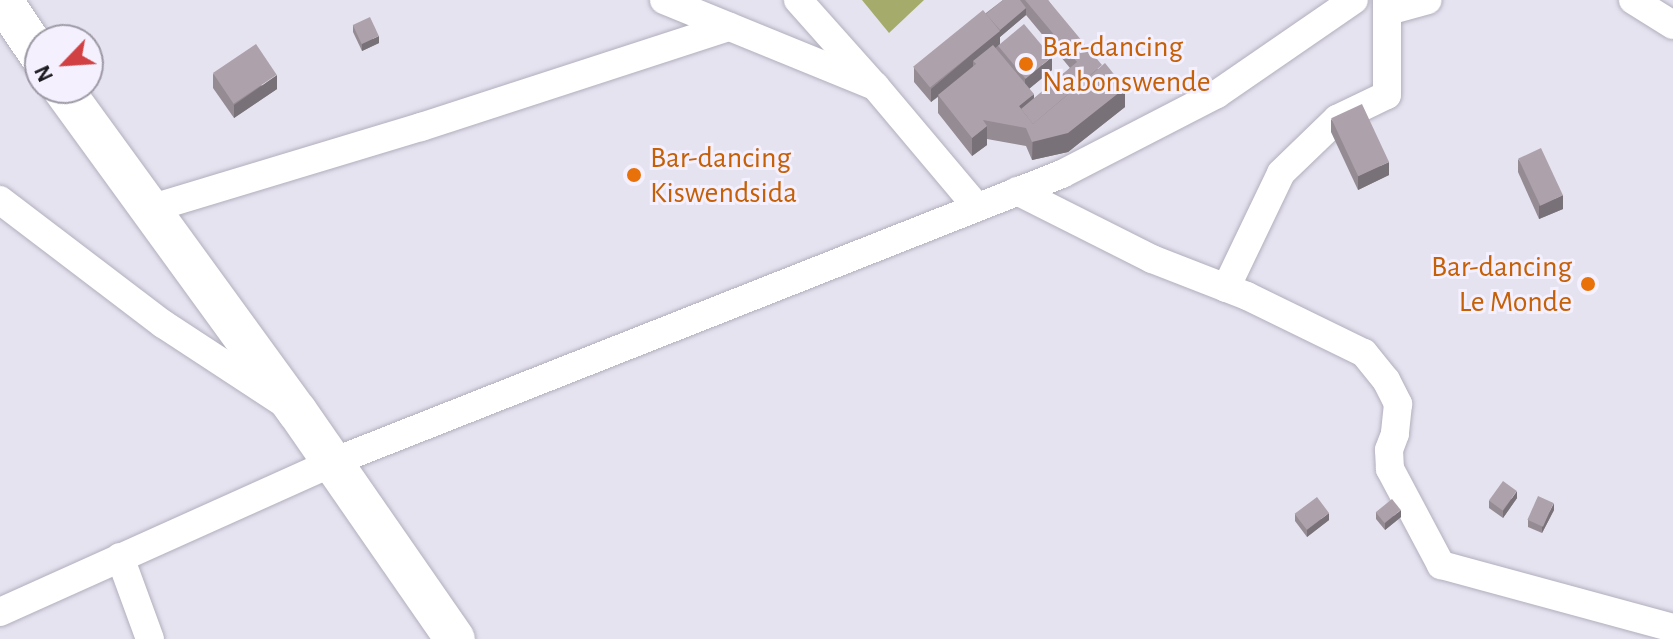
<!DOCTYPE html>
<style>
body{margin:0}
#map{position:relative;width:1673px;height:639px;overflow:hidden;background:#e6e3f1;font-family:"Alegreya Sans",sans-serif}
div>[style]{position:absolute}
[style*='--x']{left:calc(var(--x)*1px);top:calc(var(--y)*1px);width:calc(var(--w)*1px);rotate:calc(var(--a)*1deg)}
.forest>*{inset:0;background:#a5ab6a}
.roads{filter:drop-shadow(0 0 2px #b2afbc) drop-shadow(0 0 2px #b2afbc)}
.street>*{height:28px;margin:-14px;padding:0 14px;transform-origin:14px;border-radius:14px;background:#fff}
.secondary>*{height:40px;margin:-20px;padding:0 20px;transform-origin:20px;border-radius:20px;background:#fff}
.wall>*{inset:0;background:#958b93}
.shaded-wall>*{inset:0;background:#797178}
.building>*{inset:0;background:#ada2ab;transform-origin:0 0}
.dots>*{width:22px;height:22px;translate:-50% -50%;box-sizing:border-box;border:4px solid #f4f0fe;border-radius:50%}
span{translate:-50% -50%;white-space:nowrap;text-align:center;line-height:1.15;-webkit-text-stroke:6px #f4f0fe;paint-order:stroke}
.food-label{font-size:30px;color:#c56008}
.left{translate:0 -50%;text-align:left}
.right{translate:-100% -50%;text-align:right}
.north{position:absolute;left:24px;top:24px;width:80px;height:80px;box-sizing:border-box;background:#f4f0fe;border:2px solid #9d9aa5;border-radius:50%;rotate:245deg;font-size:22px;font-weight:700;line-height:32px;text-align:center;color:#1b1a1f}
.north::after{content:'';display:block;margin:auto;width:28px;height:36px;background:#d14144;clip-path:polygon(50% 0,100% 100%,50% 72%,0 100%)}
</style>
<div id="map">
<div class="forest">
<div style="clip-path:polygon(862px 0,924px 0,889px 33px)"></div>
</div>
<div class="roads">
<div class="street">
<div style="--x:664;--y:0;--w:228;--a:22.2"></div>
<div style="--x:875;--y:86;--w:158;--a:49.9"></div>
<div style="--x:798;--y:0;--w:111;--a:48.3"></div>
<div style="--x:1633;--y:0;--w:47;--a:32"></div>
<div style="--x:1388;--y:11;--w:41;--a:-15.4"></div>
<div style="--x:1017;--y:191;--w:151;--a:26.7"></div>
<div style="--x:1152;--y:259;--w:102;--a:21.3"></div>
<div style="--x:1247;--y:296;--w:130;--a:26"></div>
<div style="--x:1364;--y:353;--w:35;--a:51"></div>
<div style="--x:1386;--y:380;--w:27;--a:63"></div>
<div style="--x:1398;--y:404;--w:30;--a:96"></div>
<div style="--x:1395;--y:434;--w:17;--a:111"></div>
<div style="--x:1389;--y:450;--w:19;--a:87"></div>
<div style="--x:1390;--y:469;--w:109;--a:62"></div>
<div style="--x:1441;--y:565;--w:240;--a:15.2"></div>
<div style="--x:0;--y:200;--w:205;--a:37.3"></div>
<div style="--x:163;--y:324;--w:142;--a:33.2"></div>
<div style="--x:149;--y:209;--w:284;--a:-16.8"></div>
<div style="--x:421;--y:127;--w:324;--a:-18"></div>
<div style="--x:1226;--y:288;--w:127;--a:-64.4"></div>
<div style="--x:1281;--y:173;--w:78;--a:-44"></div>
<div style="--x:1337;--y:119;--w:55;--a:-25.6"></div>
<div style="--x:1387;--y:95;--w:95;--a:-90"></div>
<div style="--x:120;--y:557;--w:87;--a:69.9"></div>
<div style="--x:0;--y:612;--w:365;--a:-24.2"></div>
<div style="--x:333;--y:462;--w:784;--a:-21.56"></div>
<div style="--x:1062;--y:174;--w:174;--a:-27.3"></div>
<div style="--x:1217;--y:94;--w:166;--a:-34.5"></div>
</div>
<div class="secondary">
<div style="--x:2;--y:0;--w:68;--a:55.8"></div>
<div style="--x:62;--y:88;--w:399;--a:54"></div>
<div style="--x:297;--y:411;--w:277;--a:55.3"></div>
</div>
</div>
<div class="wall">
<div style="clip-path:polygon(evenodd,1003px 0,1048px 0,1125px 107px,1068px 152px,1032px 160px,1026px 146px,987px 139px,987px 145px,972px 156px,938px 113px,938px 97px,931px 102px,914px 82px,914px 68px,1003px 0,1026px 15px,1070px 68px,1034px 99px,1029px 89px,1052px 70px,1000px 44px,1000px 37px,1026px 15px)"></div>
<div style="clip-path:polygon(353px 25px,379px 43px,362px 51px,353px 32px)"></div>
<div style="clip-path:polygon(213px 74px,277px 89px,234px 118px,213px 88px)"></div>
<div style="clip-path:polygon(1331px 119px,1389px 175px,1358px 190px,1331px 132px)"></div>
<div style="clip-path:polygon(1518px 159px,1563px 209px,1539px 219px,1518px 172px)"></div>
<div style="clip-path:polygon(1517px 498px,1503px 518px,1489px 508px,1489px 501px)"></div>
<div style="clip-path:polygon(1554px 510px,1542px 533px,1528px 527px,1528px 520px)"></div>
<div style="clip-path:polygon(1376px 512px,1401px 517px,1385px 530px,1376px 519px)"></div>
<div style="clip-path:polygon(1295px 514px,1329px 520px,1307px 537px,1295px 521px)"></div>
</div>
<div class="shaded-wall">
<div style="clip-path:polygon(1026px 8px,1026px 15px,1000px 37px,1000px 44px,976px 64px,973px 61px,973px 67px,931px 102px,931px 89px)"></div>
<div style="clip-path:polygon(379px 36px,379px 43px,362px 51px,362px 44px)"></div>
<div style="clip-path:polygon(1052px 57px,1052px 70px,1025px 92px,1025px 79px)"></div>
<div style="clip-path:polygon(277px 75px,277px 89px,234px 118px,234px 105px)"></div>
<div style="clip-path:polygon(1125px 88px,1125px 107px,1068px 152px,1032px 160px,1033px 129px)"></div>
<div style="clip-path:polygon(1034px 94px,1034px 112px,1025px 119px,1019px 106px)"></div>
<div style="clip-path:polygon(987px 126px,987px 145px,972px 156px,972px 138px)"></div>
<div style="clip-path:polygon(1389px 162px,1389px 175px,1358px 190px,1358px 176px)"></div>
<div style="clip-path:polygon(1563px 195px,1563px 209px,1539px 219px,1539px 206px)"></div>
<div style="clip-path:polygon(1517px 491px,1517px 498px,1503px 518px,1503px 511px)"></div>
<div style="clip-path:polygon(1554px 503px,1554px 510px,1542px 533px,1542px 526px)"></div>
<div style="clip-path:polygon(1401px 510px,1401px 517px,1385px 530px,1385px 523px)"></div>
<div style="clip-path:polygon(1329px 513px,1329px 520px,1307px 537px,1307px 530px)"></div>
</div>
<div class="building">
<div style="clip-path:polygon(1003px 0,1020px 0,1026px 8px,1000px 30px,986px 14px)"></div>
<div style="clip-path:polygon(1025px 0,1048px 0,1102px 65px,1033px 124px,1021px 109px,1077px 62px)"></div>
<div style="left:983px;top:10px;width:27px;height:90px;rotate:51deg"></div>
<div style="left:370px;top:17px;width:21px;height:19px;rotate:65deg"></div>
<div style="left:1024px;top:24px;width:43px;height:34px;rotate:50deg"></div>
<div style="left:256px;top:44px;width:37px;height:52px;rotate:56deg"></div>
<div style="clip-path:polygon(993px 45px,1034px 94px,1019px 106px,1033px 124px,1105px 63px,1125px 88px,1068px 133px,1032px 142px,1026px 128px,983px 120px,987px 126px,972px 138px,938px 95px,976px 64px,973px 61px)"></div>
<div style="left:1362px;top:104px;width:64px;height:34px;rotate:65deg"></div>
<div style="left:1541px;top:148px;width:52px;height:25px;rotate:65deg"></div>
<div style="left:1503px;top:481px;width:17px;height:24px;rotate:36deg"></div>
<div style="left:1538px;top:496px;width:17px;height:26px;rotate:24deg"></div>
<div style="left:1317px;top:497px;width:20px;height:28px;rotate:53deg"></div>
<div style="left:1392px;top:499px;width:14px;height:21px;rotate:51deg"></div>
</div>
<div class="dots">
<div style="left:1026px;top:64px;background:#e8710a"></div>
<div style="left:634px;top:175px;background:#e8710a"></div>
<div style="left:1588px;top:284px;background:#e8710a"></div>
</div>
<div class="food-label">
<span class="left" style="left:1042px;top:64px">Bar-dancing<br>Nabonswende</span>
<span class="left" style="left:650px;top:175px">Bar-dancing<br>Kiswendsida</span>
<span class="right" style="left:1572px;top:284px">Bar-dancing<br>Le Monde</span>
</div>
<div class="north">N</div>
</div>
